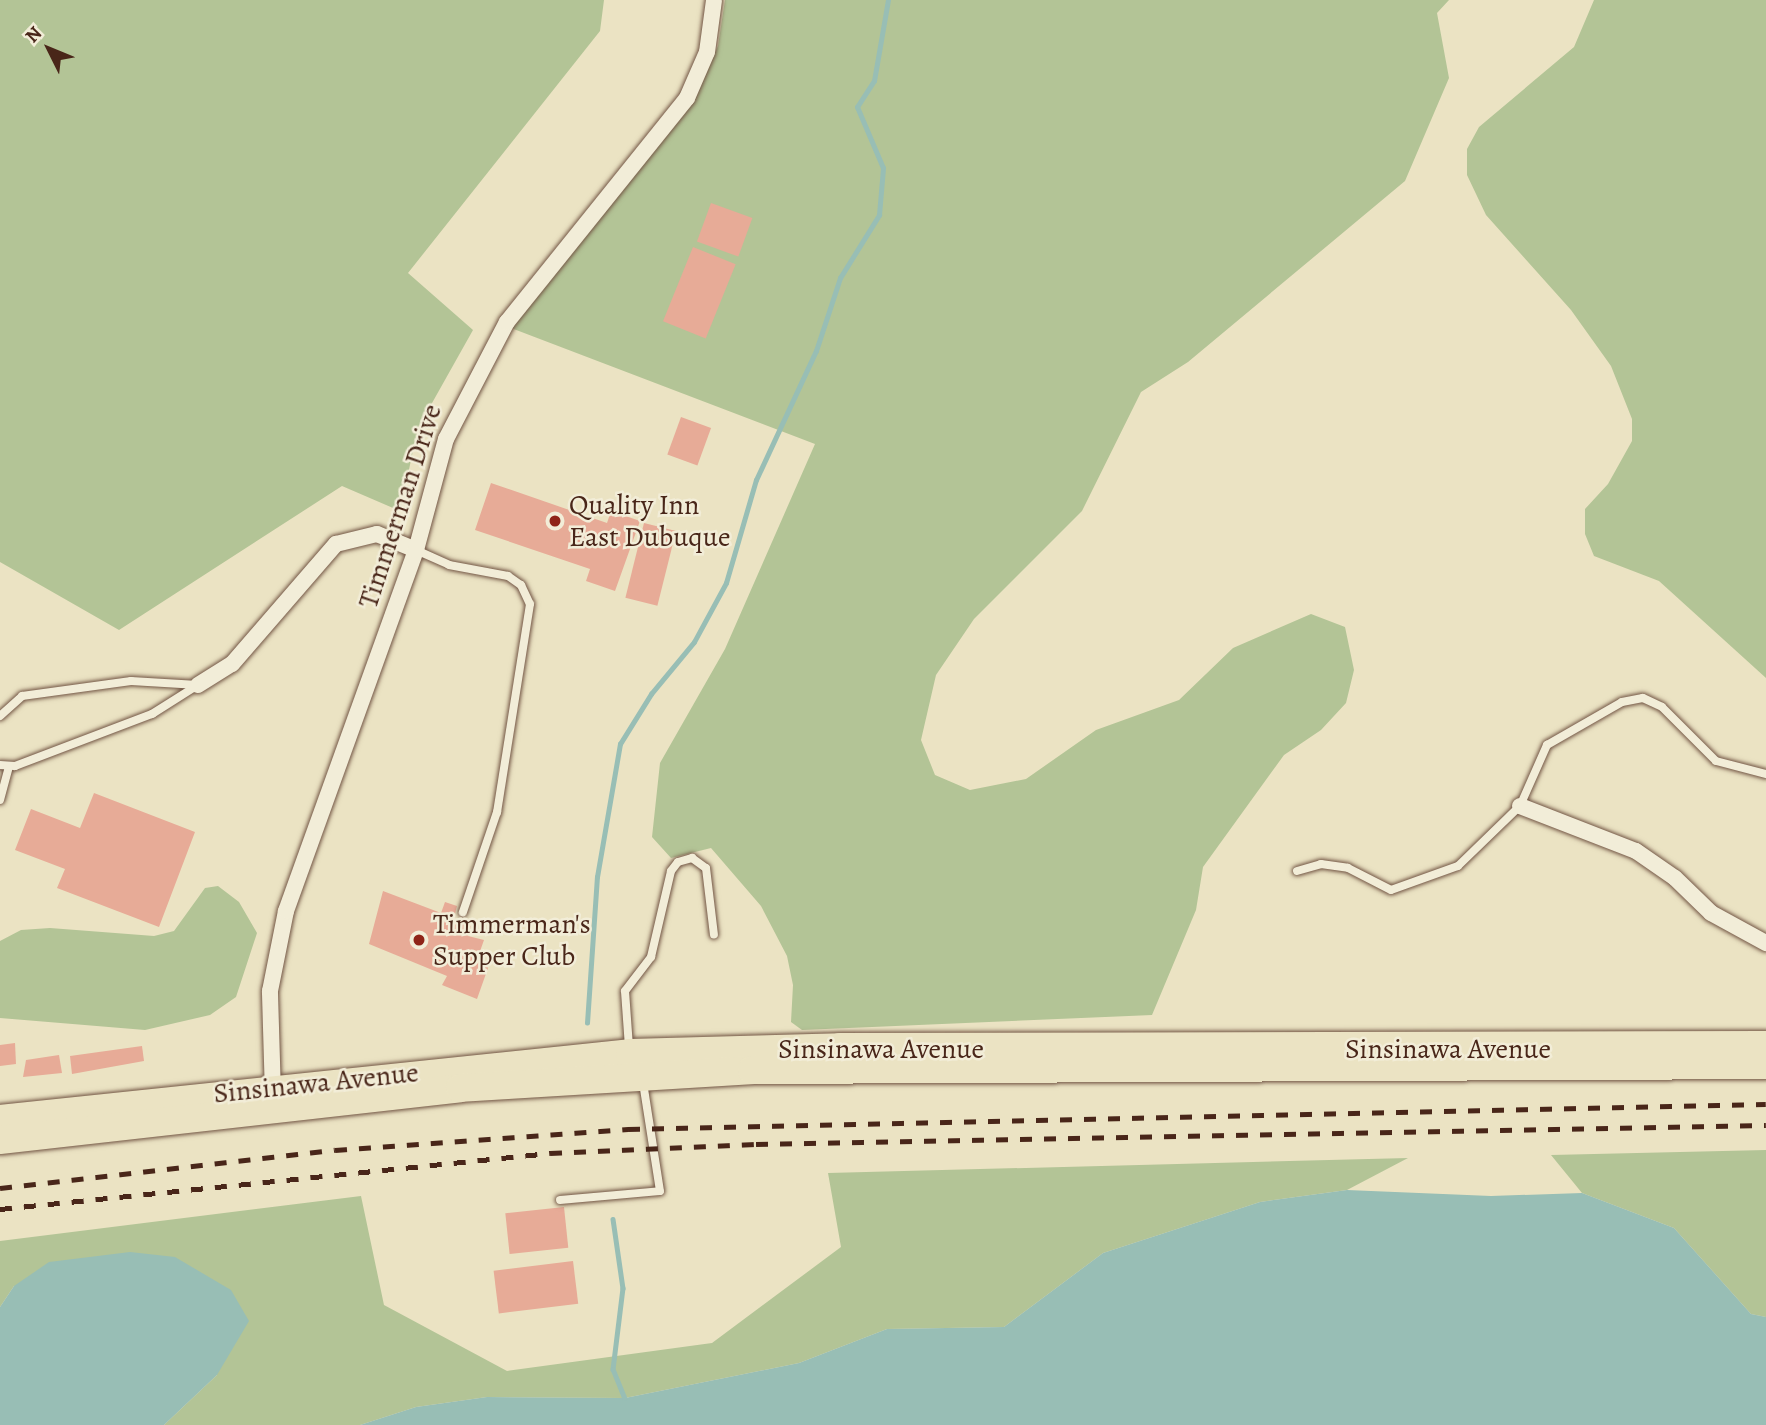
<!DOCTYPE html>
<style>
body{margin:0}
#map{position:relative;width:1766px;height:1425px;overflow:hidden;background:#ebe3c3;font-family:Alegreya,serif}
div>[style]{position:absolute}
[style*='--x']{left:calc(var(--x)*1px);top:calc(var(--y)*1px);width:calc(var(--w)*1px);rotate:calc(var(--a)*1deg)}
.green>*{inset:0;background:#b3c496}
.water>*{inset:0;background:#98beb5}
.stream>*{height:4.5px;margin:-2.25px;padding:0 2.25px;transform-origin:2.25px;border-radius:2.25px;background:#98beb5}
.building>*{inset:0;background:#e7ab97;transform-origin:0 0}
.roads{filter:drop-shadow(0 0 2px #725544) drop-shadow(0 0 2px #725544)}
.service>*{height:8px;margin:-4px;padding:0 4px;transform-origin:4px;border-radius:4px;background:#f2edd8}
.minor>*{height:16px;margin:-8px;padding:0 8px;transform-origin:8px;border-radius:8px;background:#f2edd8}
.trunk>*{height:28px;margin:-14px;padding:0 14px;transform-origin:14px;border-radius:14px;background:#ebe3c3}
.rail>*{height:4.5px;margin-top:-2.25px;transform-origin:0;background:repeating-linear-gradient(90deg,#492619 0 12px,transparent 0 24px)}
.dots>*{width:19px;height:19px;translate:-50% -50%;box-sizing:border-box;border:4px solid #f2edd8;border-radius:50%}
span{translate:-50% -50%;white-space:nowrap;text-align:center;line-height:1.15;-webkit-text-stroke:5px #f2edd8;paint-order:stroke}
.poi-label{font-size:28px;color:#492619}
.left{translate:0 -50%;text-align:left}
.street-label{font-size:28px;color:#492619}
.north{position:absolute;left:14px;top:14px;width:70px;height:70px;-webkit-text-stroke:5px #f2edd8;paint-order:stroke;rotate:313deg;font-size:19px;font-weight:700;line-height:28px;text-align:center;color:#492619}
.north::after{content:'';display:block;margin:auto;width:24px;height:32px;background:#492619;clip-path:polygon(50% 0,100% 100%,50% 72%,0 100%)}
</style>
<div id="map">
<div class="green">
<div style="clip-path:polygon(0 0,604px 0,600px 31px,408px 273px,473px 330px,418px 428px,400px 511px,342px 486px,119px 630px,0 562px)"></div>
<div style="clip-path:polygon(725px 0,1449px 0,1437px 13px,1449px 78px,1405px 181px,1188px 362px,1141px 392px,1082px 511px,974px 619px,936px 675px,921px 740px,935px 775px,970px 790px,1026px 779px,1096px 730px,1179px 700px,1233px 648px,1311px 614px,1345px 627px,1354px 670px,1346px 703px,1321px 730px,1284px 755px,1203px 867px,1196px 910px,1152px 1015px,802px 1030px,791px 1022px,793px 985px,787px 956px,761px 906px,711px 848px,671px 858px,652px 837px,660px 763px,725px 649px,815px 444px,511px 328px,689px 107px,718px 46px)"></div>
<div style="clip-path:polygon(1594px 0,1766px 0,1766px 678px,1659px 581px,1594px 556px,1585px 534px,1585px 509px,1608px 484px,1632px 441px,1632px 419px,1611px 366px,1571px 310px,1486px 215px,1467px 175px,1467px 149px,1479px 127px,1574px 47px)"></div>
<div style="clip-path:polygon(218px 886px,239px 902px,257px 933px,236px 997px,210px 1015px,145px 1030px,0 1018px,0 941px,21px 930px,50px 928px,154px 936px,174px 931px,205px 888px)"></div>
<div style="clip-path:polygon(1766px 1150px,1766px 1317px,1751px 1314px,1674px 1228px,1582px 1193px,1551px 1155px)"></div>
<div style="clip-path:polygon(1408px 1158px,1347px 1190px,1260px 1202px,1103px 1253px,1004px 1327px,887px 1329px,799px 1363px,625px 1398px,487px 1397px,416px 1407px,360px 1425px,164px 1425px,217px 1375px,14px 1286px,0 1307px,0 1241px,361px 1196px,384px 1305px,507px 1371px,712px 1343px,841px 1247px,828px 1173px)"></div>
</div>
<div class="water">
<div style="clip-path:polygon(1347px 1190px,1491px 1196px,1582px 1193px,1674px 1228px,1751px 1314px,1766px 1317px,1766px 1425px,360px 1425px,416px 1407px,487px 1397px,625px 1398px,799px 1363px,887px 1329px,1004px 1327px,1103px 1253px,1260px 1202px)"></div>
<div style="clip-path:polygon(130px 1252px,175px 1257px,231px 1290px,249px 1321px,217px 1375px,164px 1425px,0 1425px,0 1307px,14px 1286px,49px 1262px)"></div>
</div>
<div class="stream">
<div style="--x:587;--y:1023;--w:146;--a:-86.1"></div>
<div style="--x:597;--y:877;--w:135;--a:-80.2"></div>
<div style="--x:620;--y:744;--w:59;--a:-58.2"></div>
<div style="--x:651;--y:694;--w:67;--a:-50.4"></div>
<div style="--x:694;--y:642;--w:67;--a:-61.5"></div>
<div style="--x:726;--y:583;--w:107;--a:-73.8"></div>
<div style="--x:756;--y:480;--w:142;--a:-65.1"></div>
<div style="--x:816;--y:351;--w:77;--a:-71.8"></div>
<div style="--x:840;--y:278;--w:74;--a:-58.2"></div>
<div style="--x:879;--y:215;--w:47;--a:-85.1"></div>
<div style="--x:883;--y:168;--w:66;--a:-113.1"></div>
<div style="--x:857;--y:107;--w:31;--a:-57"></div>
<div style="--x:874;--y:81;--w:82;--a:-80.2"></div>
<div style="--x:613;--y:1219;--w:70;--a:81.8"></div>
<div style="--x:623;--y:1288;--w:82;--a:97"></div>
<div style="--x:613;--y:1369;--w:31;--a:68"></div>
</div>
<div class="building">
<div style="left:711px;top:203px;width:44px;height:41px;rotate:20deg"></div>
<div style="left:693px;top:247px;width:46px;height:80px;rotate:22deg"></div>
<div style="left:681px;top:417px;width:32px;height:40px;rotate:20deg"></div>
<div style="clip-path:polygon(491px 483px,607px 523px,611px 511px,640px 521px,615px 591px,586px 581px,590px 569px,475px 530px)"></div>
<div style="left:644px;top:523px;width:33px;height:77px;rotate:14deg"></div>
<div style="clip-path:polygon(94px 793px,195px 832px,159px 927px,57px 888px,65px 869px,15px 850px,31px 809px,80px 828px)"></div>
<div style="clip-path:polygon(383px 891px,441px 913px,445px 902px,457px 906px,453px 922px,471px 926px,468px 936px,484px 940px,478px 957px,488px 968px,477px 999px,442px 985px,447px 976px,369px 944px)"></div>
<div style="clip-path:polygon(15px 1043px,16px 1064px,0 1066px,0 1045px)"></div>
<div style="clip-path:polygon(142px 1046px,144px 1061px,72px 1074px,70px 1056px)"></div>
<div style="clip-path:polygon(59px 1055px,62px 1073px,23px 1077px,26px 1060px)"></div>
<div style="left:564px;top:1207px;width:41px;height:59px;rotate:84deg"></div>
<div style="left:573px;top:1261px;width:43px;height:80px;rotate:83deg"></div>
</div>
<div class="roads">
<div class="service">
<div style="--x:416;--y:550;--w:36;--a:24"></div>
<div style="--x:449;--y:565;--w:60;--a:10.6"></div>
<div style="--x:508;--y:576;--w:16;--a:35"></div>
<div style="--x:521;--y:585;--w:21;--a:65"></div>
<div style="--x:530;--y:604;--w:211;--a:99"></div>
<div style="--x:497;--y:812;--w:106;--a:108.8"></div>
<div style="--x:0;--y:716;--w:30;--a:-42"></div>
<div style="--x:22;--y:696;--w:110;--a:-7.8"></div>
<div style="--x:131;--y:681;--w:67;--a:3.4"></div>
<div style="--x:0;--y:765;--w:15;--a:4"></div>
<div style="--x:15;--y:766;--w:147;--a:-20.8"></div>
<div style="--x:152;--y:714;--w:54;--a:-32.2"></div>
<div style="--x:0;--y:800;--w:35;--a:-75"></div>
<div style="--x:1297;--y:871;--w:25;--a:-16"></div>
<div style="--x:1321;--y:864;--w:27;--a:8"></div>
<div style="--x:1348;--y:868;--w:48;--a:27.1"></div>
<div style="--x:1391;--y:890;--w:71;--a:-19.7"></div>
<div style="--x:1458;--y:866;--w:86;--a:-44.1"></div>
<div style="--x:1520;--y:806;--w:67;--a:-66.1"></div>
<div style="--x:1547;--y:745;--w:86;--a:-29.8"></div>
<div style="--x:1622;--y:702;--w:21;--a:-11"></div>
<div style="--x:1643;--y:698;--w:21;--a:25"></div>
<div style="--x:1662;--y:707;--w:76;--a:45"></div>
<div style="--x:1716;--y:761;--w:52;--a:14.6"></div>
<div style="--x:629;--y:1047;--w:56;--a:-94.1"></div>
<div style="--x:625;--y:991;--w:43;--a:-52.6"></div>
<div style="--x:651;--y:957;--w:88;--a:-76.9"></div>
<div style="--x:671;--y:871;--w:11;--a:-52"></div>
<div style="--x:678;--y:862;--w:15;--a:-16"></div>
<div style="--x:692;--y:858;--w:17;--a:36"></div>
<div style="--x:706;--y:868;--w:67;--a:83.2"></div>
<div style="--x:560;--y:1200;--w:100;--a:-5.1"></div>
<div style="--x:660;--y:1191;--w:110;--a:-98.9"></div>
</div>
<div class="minor">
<div style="--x:198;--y:685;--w:40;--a:-32"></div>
<div style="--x:232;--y:664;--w:159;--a:-49.1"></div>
<div style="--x:336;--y:544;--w:42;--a:-13.7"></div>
<div style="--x:377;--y:534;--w:42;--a:22.3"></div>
<div style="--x:1520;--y:806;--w:124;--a:21.2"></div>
<div style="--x:1636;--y:851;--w:47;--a:34.7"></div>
<div style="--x:1675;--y:878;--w:50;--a:44.2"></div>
<div style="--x:1711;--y:913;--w:63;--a:28.6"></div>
<div style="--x:273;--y:1095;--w:104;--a:-91.7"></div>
<div style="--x:270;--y:991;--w:82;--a:-78.7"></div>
<div style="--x:286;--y:911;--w:384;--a:-70.2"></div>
<div style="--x:416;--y:550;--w:115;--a:-74.9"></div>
<div style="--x:446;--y:439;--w:132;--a:-62.5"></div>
<div style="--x:507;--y:322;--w:287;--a:-51.2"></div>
<div style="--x:687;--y:98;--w:50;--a:-66.5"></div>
<div style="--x:707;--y:52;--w:52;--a:-82.3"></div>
</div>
<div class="trunk">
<div style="--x:0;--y:1119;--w:633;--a:-5.98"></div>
<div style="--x:630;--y:1053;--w:210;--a:-1.6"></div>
<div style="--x:840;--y:1047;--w:926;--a:-0.12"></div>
<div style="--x:0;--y:1140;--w:463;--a:-6.4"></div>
<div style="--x:460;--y:1088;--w:293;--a:-3.5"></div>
<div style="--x:752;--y:1070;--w:1014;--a:-0.28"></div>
</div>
</div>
<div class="rail">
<div style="--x:0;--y:1188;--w:337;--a:-6.5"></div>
<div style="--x:335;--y:1150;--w:294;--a:-4.1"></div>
<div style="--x:628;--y:1129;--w:1138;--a:-1.26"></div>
<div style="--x:0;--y:1209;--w:553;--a:-5.81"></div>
<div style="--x:550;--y:1153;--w:206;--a:-2.5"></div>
<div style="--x:756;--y:1144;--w:1010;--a:-1.08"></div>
</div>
<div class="dots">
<div style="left:555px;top:521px;background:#8f2418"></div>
<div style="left:419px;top:940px;background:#8f2418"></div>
</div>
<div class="poi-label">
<span class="left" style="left:569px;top:521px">Quality Inn<br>East Dubuque</span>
<span class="left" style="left:433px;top:940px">Timmerman's<br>Supper Club</span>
</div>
<div class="street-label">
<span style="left:400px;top:506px;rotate:-72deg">Timmerman Drive</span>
<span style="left:881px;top:1049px">Sinsinawa Avenue</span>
<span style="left:1448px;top:1049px">Sinsinawa Avenue</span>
<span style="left:316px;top:1083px;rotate:-6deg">Sinsinawa Avenue</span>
</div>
<div class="north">N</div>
</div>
